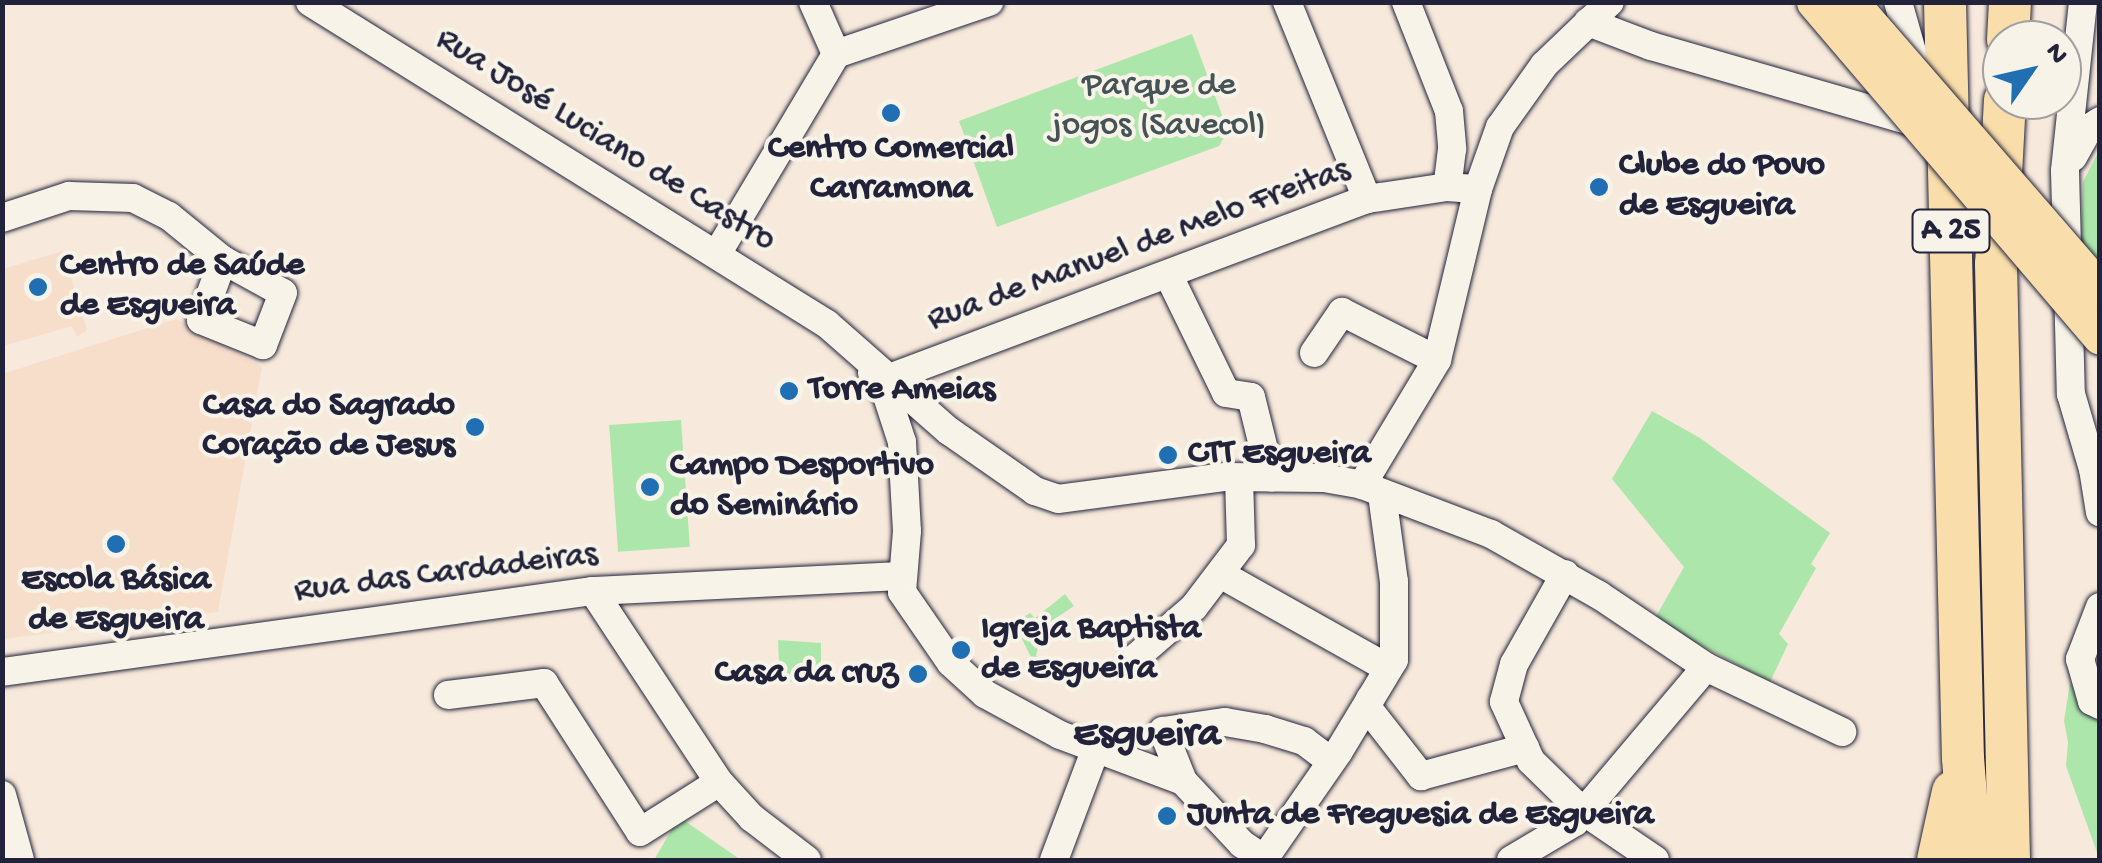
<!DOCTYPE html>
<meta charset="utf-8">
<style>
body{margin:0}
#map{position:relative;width:2102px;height:863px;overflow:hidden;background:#f7e9db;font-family:"Gochi Hand",sans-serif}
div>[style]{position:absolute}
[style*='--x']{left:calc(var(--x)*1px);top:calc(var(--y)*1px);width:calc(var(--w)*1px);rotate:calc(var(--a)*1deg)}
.built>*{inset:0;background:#f7decb}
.green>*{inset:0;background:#ade6aa;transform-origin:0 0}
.roads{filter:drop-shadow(0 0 2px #22223b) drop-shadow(0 0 2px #22223b)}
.minor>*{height:28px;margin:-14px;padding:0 14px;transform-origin:14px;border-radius:14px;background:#f7f3e8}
.highway>*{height:42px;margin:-21px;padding:0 21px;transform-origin:21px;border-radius:21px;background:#f9deab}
.bridges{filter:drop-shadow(0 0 2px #22223b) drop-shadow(0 0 2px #22223b)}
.major-bridge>*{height:35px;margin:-17.5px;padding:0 17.5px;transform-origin:17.5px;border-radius:17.5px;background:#f9deab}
.dots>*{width:28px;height:28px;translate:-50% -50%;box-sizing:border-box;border:5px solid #f7f3e8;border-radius:50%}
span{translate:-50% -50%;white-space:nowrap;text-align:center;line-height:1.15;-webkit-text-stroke:8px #f7f3e8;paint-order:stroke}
.shield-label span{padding:2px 8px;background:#f7f3e8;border:2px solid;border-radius:8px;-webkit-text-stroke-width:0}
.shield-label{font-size:32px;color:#22223b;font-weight:700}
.park-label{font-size:35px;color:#455357}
.street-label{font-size:35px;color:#22223b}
.poi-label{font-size:35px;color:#22223b;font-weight:700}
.left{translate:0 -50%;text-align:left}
.right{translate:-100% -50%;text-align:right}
.quarter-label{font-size:40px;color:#22223b;font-weight:700}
.frame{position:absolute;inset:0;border:5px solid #22223b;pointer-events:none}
.north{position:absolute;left:1982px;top:20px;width:100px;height:100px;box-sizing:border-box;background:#f7f3e8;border:2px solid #a29fa3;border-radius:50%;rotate:56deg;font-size:28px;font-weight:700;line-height:40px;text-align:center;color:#22223b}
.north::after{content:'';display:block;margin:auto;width:35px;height:45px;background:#1f6fb2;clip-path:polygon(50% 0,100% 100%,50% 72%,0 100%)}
</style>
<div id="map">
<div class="built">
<div style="clip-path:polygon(63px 251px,87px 330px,77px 337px,72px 326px,3px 346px,3px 269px)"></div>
<div style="clip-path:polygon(176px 319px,262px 367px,218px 612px,3px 639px,2px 374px)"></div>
</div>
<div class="green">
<div style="clip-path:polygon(1192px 34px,1228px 131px,1219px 146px,997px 227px,959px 121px)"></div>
<div style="clip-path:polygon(2099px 151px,2099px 264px,2081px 242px,2083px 182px)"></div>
<div style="clip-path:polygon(1652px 411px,1700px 438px,1830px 533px,1811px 564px,1816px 568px,1779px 634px,1788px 644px,1770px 682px,1654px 620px,1684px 567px,1612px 479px)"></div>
<div style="left:681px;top:420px;width:127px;height:72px;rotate:86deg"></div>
<div style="clip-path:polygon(1065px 594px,1074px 606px,1038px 630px,1035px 641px,1039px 642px,1036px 656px,1054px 661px,1037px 669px,1014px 623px,1030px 613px,1035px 618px)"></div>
<div style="clip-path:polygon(778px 640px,821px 643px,821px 677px,780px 683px)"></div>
<div style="clip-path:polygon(2070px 683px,2085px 704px,2099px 713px,2099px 858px,2066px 766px,2068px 742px,2064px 721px)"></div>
<div style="clip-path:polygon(679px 817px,741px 860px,654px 860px)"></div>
</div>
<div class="roads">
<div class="minor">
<div style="--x:310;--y:2;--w:609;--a:31.92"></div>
<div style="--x:827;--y:324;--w:162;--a:41.3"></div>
<div style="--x:949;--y:431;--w:105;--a:34.9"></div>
<div style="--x:1035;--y:491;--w:24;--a:19"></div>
<div style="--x:1058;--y:499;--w:169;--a:-7.5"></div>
<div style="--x:1226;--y:477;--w:98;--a:0.6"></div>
<div style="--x:1324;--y:478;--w:39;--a:10"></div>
<div style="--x:1362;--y:485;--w:138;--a:20.8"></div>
<div style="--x:1491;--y:534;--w:124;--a:29.5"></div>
<div style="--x:1599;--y:595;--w:129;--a:33.9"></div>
<div style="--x:1706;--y:667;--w:151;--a:25.5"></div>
<div style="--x:813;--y:2;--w:57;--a:66.1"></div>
<div style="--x:1287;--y:2;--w:213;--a:67.9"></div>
<div style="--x:1406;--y:2;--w:117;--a:68.5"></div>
<div style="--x:1449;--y:111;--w:38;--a:85"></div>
<div style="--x:1452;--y:149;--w:38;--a:97"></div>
<div style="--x:1898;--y:2;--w:77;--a:74.2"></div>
<div style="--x:2083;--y:2;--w:170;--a:96.1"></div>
<div style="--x:2065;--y:171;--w:223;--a:88.5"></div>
<div style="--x:2071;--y:394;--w:78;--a:73.7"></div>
<div style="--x:2093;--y:469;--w:44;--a:80.8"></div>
<div style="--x:1588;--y:22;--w:67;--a:20.9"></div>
<div style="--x:1651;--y:46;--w:277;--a:16.1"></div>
<div style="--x:836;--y:54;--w:162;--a:-18.8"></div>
<div style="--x:2073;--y:157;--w:33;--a:-61"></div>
<div style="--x:2089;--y:128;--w:13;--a:-32"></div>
<div style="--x:2;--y:218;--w:71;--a:-18.2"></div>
<div style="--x:69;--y:196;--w:64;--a:1.8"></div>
<div style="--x:133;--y:198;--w:40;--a:26.6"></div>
<div style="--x:169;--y:216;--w:70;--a:39.2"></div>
<div style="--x:223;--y:260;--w:68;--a:28.8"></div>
<div style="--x:283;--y:293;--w:56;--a:111"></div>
<div style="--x:263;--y:345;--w:67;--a:-158"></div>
<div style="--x:201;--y:320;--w:64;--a:-69.9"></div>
<div style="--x:717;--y:254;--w:233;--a:-59.2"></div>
<div style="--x:1168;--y:274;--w:132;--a:64"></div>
<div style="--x:1226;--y:393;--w:25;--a:9"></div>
<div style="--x:1251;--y:397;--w:83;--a:76.1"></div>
<div style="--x:1314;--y:353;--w:50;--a:-55.7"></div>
<div style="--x:1342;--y:312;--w:106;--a:26.8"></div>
<div style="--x:872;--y:373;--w:27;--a:57"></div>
<div style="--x:887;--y:396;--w:48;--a:71.9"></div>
<div style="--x:902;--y:442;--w:89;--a:86.8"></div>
<div style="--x:907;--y:531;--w:61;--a:94.7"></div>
<div style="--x:902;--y:592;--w:86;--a:55.4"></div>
<div style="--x:951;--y:663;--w:46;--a:42.4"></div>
<div style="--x:985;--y:694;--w:85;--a:28.7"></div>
<div style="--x:1060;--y:735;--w:131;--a:20.5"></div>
<div style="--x:1183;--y:781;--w:86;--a:46.9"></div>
<div style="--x:1242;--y:844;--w:29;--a:34"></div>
<div style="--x:889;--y:378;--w:510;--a:-20.53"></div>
<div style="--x:1367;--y:199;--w:81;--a:-8.5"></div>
<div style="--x:1447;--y:187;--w:31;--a:4"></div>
<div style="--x:1362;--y:485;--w:146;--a:-59"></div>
<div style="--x:1437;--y:360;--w:176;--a:-76.5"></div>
<div style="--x:1478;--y:189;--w:66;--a:-70.5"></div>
<div style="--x:1500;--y:127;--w:76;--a:-54.6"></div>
<div style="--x:1544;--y:65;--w:91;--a:-43.7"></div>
<div style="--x:1565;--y:574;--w:103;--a:119.5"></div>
<div style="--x:1514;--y:664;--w:39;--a:105"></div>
<div style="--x:1504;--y:702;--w:65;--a:65.4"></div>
<div style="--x:1531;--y:761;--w:60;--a:44.3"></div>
<div style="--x:1574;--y:803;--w:19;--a:87"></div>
<div style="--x:1222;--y:575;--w:190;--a:29.3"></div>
<div style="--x:593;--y:591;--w:229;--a:56.6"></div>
<div style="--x:719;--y:782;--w:49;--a:47.5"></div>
<div style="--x:752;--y:818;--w:69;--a:37.4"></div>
<div style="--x:2100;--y:607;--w:56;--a:111"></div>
<div style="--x:2080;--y:659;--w:44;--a:74.1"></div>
<div style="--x:2092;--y:701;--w:9;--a:27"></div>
<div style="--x:1134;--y:659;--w:79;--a:-40.9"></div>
<div style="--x:1194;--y:607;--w:78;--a:-52.8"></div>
<div style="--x:1241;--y:545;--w:66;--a:-91.7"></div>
<div style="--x:2;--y:672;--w:597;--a:-7.8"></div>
<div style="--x:593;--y:591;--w:309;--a:-2.8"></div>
<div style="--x:448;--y:695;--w:97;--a:-7.1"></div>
<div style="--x:544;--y:683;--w:177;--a:57.2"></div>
<div style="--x:640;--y:832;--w:93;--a:-32.3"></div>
<div style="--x:1370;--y:699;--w:9;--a:111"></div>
<div style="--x:1367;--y:707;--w:88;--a:52"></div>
<div style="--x:1421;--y:776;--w:108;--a:-15.1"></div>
<div style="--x:1183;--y:781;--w:54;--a:-111.8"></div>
<div style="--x:1163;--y:731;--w:63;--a:-8.3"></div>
<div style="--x:1225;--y:722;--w:41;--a:9.9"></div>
<div style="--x:1265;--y:729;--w:41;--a:17.1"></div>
<div style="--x:1304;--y:741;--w:34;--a:37"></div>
<div style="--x:2;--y:795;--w:67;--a:74.5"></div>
<div style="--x:1583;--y:811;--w:87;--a:34.2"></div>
<div style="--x:1264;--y:859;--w:131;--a:-55.2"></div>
<div style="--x:1339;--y:751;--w:106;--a:-58.9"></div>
<div style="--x:1394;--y:660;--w:78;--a:-90"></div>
<div style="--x:1394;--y:582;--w:89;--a:-97.8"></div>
<div style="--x:1054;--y:860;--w:116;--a:-69.4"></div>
<div style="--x:1511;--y:860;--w:74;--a:-30.7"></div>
<div style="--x:1575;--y:822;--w:203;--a:-49.8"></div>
</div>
<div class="highway">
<div style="--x:1945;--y:2;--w:756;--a:88.64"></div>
<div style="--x:1963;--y:758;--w:102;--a:85.5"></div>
<div style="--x:2008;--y:40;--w:38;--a:-87"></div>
<div style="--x:2005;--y:100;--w:164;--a:93.1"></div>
<div style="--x:1996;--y:264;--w:596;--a:88.75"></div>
<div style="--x:1938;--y:860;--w:70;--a:-77.6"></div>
</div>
</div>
<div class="bridges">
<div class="major-bridge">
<div style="--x:1814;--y:2;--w:440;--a:49.5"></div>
<div style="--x:1851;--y:2;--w:380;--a:49.1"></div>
</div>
</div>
<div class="dots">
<div style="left:891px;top:113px;background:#1f6fb2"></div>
<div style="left:1599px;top:187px;background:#1f6fb2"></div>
<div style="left:38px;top:287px;background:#1f6fb2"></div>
<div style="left:789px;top:391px;background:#1f6fb2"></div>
<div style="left:475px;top:427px;background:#1f6fb2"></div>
<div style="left:1168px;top:455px;background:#1f6fb2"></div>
<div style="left:650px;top:487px;background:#1f6fb2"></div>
<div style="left:116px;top:544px;background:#1f6fb2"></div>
<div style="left:961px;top:650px;background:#1f6fb2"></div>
<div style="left:918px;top:674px;background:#1f6fb2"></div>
<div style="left:1167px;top:816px;background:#1f6fb2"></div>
</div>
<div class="shield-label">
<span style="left:1951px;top:231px">A 25</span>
</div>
<div class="park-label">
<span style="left:1159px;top:107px">Parque de<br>jogos (Savecol)</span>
</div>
<div class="street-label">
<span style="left:605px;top:141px;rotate:32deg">Rua José Luciano de Castro</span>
<span style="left:1139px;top:246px;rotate:-20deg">Rua de Manuel de Melo Freitas</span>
<span style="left:446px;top:574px;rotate:-7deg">Rua das Cardadeiras</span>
</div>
<div class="poi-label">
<span style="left:891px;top:170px">Centro Comercial<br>Carramona</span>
<span class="left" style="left:1619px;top:187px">Clube do Povo<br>de Esgueira</span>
<span class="left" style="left:60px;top:287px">Centro de Saúde<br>de Esgueira</span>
<span class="left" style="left:809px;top:391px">Torre Ameias</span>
<span class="right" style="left:455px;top:427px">Casa do Sagrado<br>Coração de Jesus</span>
<span class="left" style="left:1188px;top:455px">CTT Esgueira</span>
<span class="left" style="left:670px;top:487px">Campo Desportivo<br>do Seminário</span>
<span style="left:116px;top:601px">Escola Básica<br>de Esgueira</span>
<span class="left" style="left:981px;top:650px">Igreja Baptista<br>de Esgueira</span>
<span class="right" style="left:898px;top:674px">Casa da cruz</span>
<span class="left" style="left:1187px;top:816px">Junta de Freguesia de Esgueira</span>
</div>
<div class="quarter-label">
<span style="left:1147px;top:736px">Esgueira</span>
</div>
<div class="frame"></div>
<div class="north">N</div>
</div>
